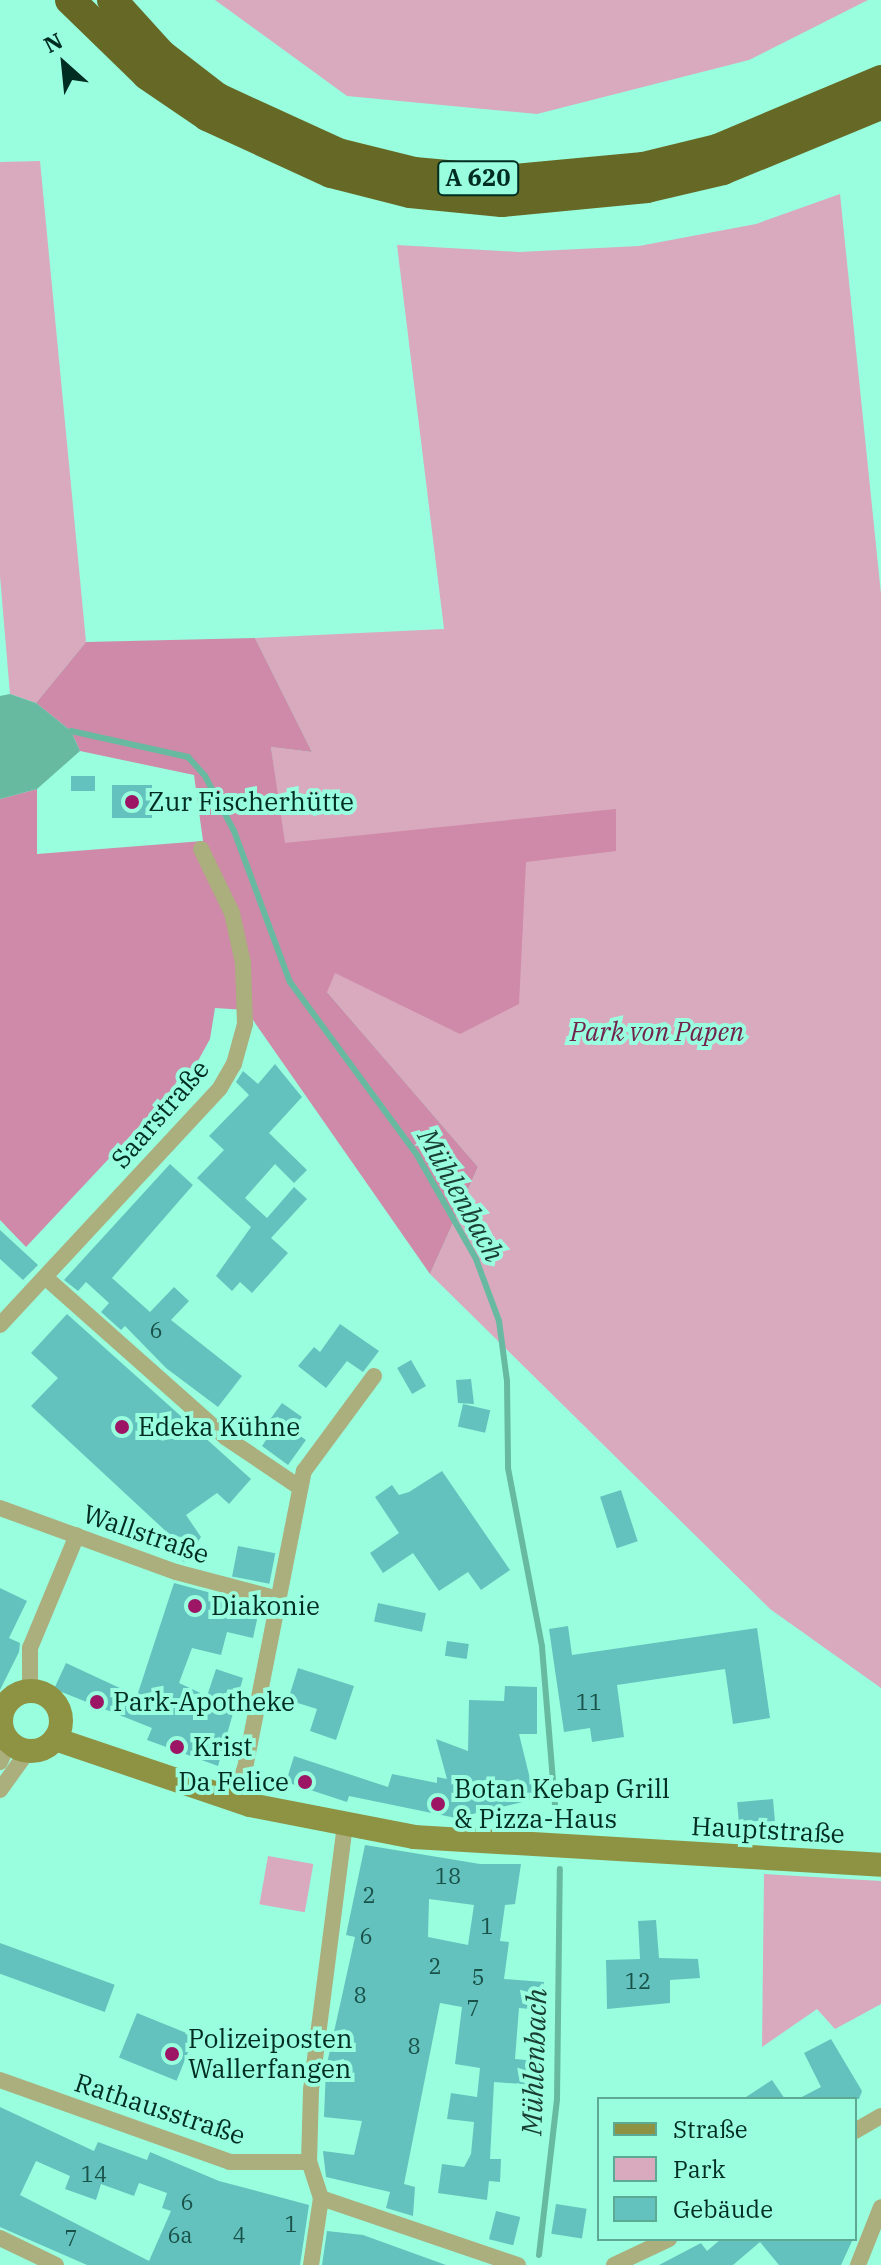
<!DOCTYPE html>
<meta charset="utf-8">
<style>
body{margin:0}
#map{position:relative;width:881px;height:2265px;overflow:hidden;background:#99fede;font-family:"IBM Plex Serif",serif}
div>[style]{position:absolute}
[style*='--x']{left:calc(var(--x)*1px);top:calc(var(--y)*1px);width:calc(var(--w)*1px);rotate:calc(var(--a)*1deg)}
.green>*{inset:0;background:#d9a9be;transform-origin:0 0}
.forest>*{inset:0;background:#ce8aa8}
.water>*{inset:0;background:#67baa0}
.stream>*{height:6px;margin:-3px;padding:0 3px;transform-origin:3px;border-radius:3px;background:#67baa0}
.building>*{inset:0;background:#63c2be;transform-origin:0 0}
.minor>*{height:16px;margin:-8px;padding:0 8px;transform-origin:8px;border-radius:8px;background:#abae7d}
.secondary>*{height:24px;margin:-12px;padding:0 12px;transform-origin:12px;border-radius:12px;background:#8e9243}
.secondary>.ring{margin:-12px;padding:0;box-sizing:content-box;background:none;border:24px solid #8e9243;border-radius:50%}
.motorway>*{height:30px;margin:-15px;padding:0 15px;transform-origin:15px;border-radius:15px;background:#666925}
.dots>*{width:22px;height:22px;translate:-50% -50%;box-sizing:border-box;border:4px solid #99fede;border-radius:50%}
span{translate:-50% -50%;white-space:nowrap;text-align:center;line-height:1.15;-webkit-text-stroke:8px #99fede;paint-order:stroke}
.number-label{font-size:22px;color:#195249}
.number-label span{-webkit-text-stroke-width:0}
.shield-label span{padding:2px 6px;background:#99fede;border:2px solid;border-radius:6px;-webkit-text-stroke-width:0}
.shield-label{font-size:24px;color:#002d22;font-weight:700}
.poi-label{font-size:26px;color:#002d22}
.left{translate:0 -50%;text-align:left}
.right{translate:-100% -50%;text-align:right}
.park-label{font-size:26px;color:#72234d;font-style:italic}
.street-label{font-size:26px;color:#002d22}
.water-label{font-size:28px;color:#183e33;font-style:italic}
.legend{position:absolute;left:597px;top:2097px;width:260px;height:144px;box-sizing:border-box;background:#99fede;border:2px solid #5caa93;margin:0;padding:10px 14px;list-style:none;font-size:24px;color:#002d22}
.legend li{display:flex;align-items:center;gap:16px;height:40px}
.legend b{width:40px;border:2px solid #5caa93}
.north{position:absolute;left:24px;top:24px;width:80px;height:80px;-webkit-text-stroke:6px #99fede;paint-order:stroke;rotate:333deg;font-size:22px;font-weight:700;line-height:32px;text-align:center;color:#002d22}
.north::after{content:'';display:block;margin:auto;width:28px;height:36px;background:#002d22;clip-path:polygon(50% 0,100% 100%,50% 72%,0 100%)}
</style>
<div id="map">
<div class="green">
<div style="clip-path:polygon(215px 0,868px 0,749px 60px,537px 114px,347px 96px)"></div>
<div style="clip-path:polygon(40px 161px,86px 642px,36px 703px,10px 694px,0 576px,0 162px)"></div>
<div style="clip-path:polygon(840px 194px,881px 594px,881px 1688px,770px 1609px,430px 1274px,478px 1167px,327px 992px,284px 843px,271px 747px,312px 752px,255px 638px,444px 629px,397px 245px,519px 252px,639px 246px,756px 224px)"></div>
<div style="left:268px;top:1856px;width:46px;height:49px;rotate:10deg"></div>
<div style="clip-path:polygon(764px 1874px,881px 1881px,881px 2004px,835px 2029px,817px 2009px,762px 2047px)"></div>
</div>
<div class="forest">
<div style="clip-path:polygon(255px 638px,312px 752px,271px 747px,285px 843px,616px 809px,616px 851px,526px 862px,519px 1004px,460px 1034px,335px 973px,327px 992px,478px 1167px,430px 1274px,246px 1010px,215px 1008px,210px 1039px,194px 1068px,26px 1247px,0 1220px,0 799px,37px 789px,37px 854px,203px 841px,194px 775px,80px 751px,71px 731px,36px 703px,86px 642px)"></div>
</div>
<div class="water">
<div style="clip-path:polygon(10px 694px,36px 703px,71px 731px,80px 751px,37px 789px,0 799px,0 696px)"></div>
</div>
<div class="stream">
<div style="--x:71;--y:731;--w:120;--a:12.5"></div>
<div style="--x:188;--y:757;--w:25;--a:48"></div>
<div style="--x:205;--y:776;--w:62;--a:62.2"></div>
<div style="--x:234;--y:831;--w:161;--a:69.7"></div>
<div style="--x:290;--y:982;--w:215;--a:53.7"></div>
<div style="--x:417;--y:1155;--w:120;--a:60.4"></div>
<div style="--x:476;--y:1259;--w:66;--a:69.6"></div>
<div style="--x:499;--y:1321;--w:61;--a:82.4"></div>
<div style="--x:507;--y:1381;--w:87;--a:89.3"></div>
<div style="--x:508;--y:1468;--w:182;--a:79.2"></div>
<div style="--x:542;--y:1647;--w:182;--a:85.3"></div>
<div style="--x:539;--y:2255;--w:157;--a:-83.4"></div>
<div style="--x:557;--y:2099;--w:230;--a:-89.3"></div>
</div>
<div class="building">
<div style="left:71px;top:776px;width:24px;height:15px"></div>
<div style="left:152px;top:785px;width:33px;height:40px;rotate:90deg"></div>
<div style="clip-path:polygon(275px 1064px,302px 1097px,269px 1133px,307px 1170px,294px 1183px,275px 1164px,245px 1198px,267px 1218px,294px 1187px,307px 1199px,271px 1238px,288px 1253px,252px 1293px,240px 1282px,232px 1291px,216px 1276px,251px 1227px,197px 1178px,224px 1150px,209px 1136px,249px 1095px,236px 1082px,243px 1071px,258px 1084px)"></div>
<div style="clip-path:polygon(170px 1164px,193px 1185px,112px 1278px,150px 1312px,174px 1287px,189px 1301px,171px 1320px,242px 1376px,218px 1407px,166px 1368px,125px 1326px,121px 1330px,101px 1312px,109px 1303px,86px 1282px,78px 1291px,64px 1280px)"></div>
<div style="clip-path:polygon(0 1230px,38px 1265px,23px 1280px,0 1259px)"></div>
<div style="clip-path:polygon(67px 1314px,251px 1479px,229px 1504px,217px 1493px,186px 1515px,201px 1537px,184px 1562px,163px 1544px,171px 1536px,31px 1406px,58px 1378px,31px 1353px)"></div>
<div style="clip-path:polygon(340px 1324px,379px 1351px,363px 1372px,347px 1361px,326px 1388px,298px 1366px,314px 1347px,320px 1352px)"></div>
<div style="left:411px;top:1360px;width:30px;height:16px;rotate:60deg"></div>
<div style="clip-path:polygon(471px 1379px,474px 1404px,458px 1403px,456px 1380px)"></div>
<div style="clip-path:polygon(282px 1403px,302px 1417px,292px 1430px,306px 1440px,288px 1465px,262px 1446px,270px 1434px,263px 1429px)"></div>
<div style="left:463px;top:1404px;width:28px;height:23px;rotate:13deg"></div>
<div style="clip-path:polygon(442px 1471px,510px 1570px,481px 1590px,468px 1572px,439px 1591px,413px 1553px,383px 1573px,370px 1553px,399px 1533px,375px 1497px,392px 1485px,399px 1495px,409px 1492px)"></div>
<div style="left:621px;top:1490px;width:54px;height:22px;rotate:72deg"></div>
<div style="left:238px;top:1546px;width:38px;height:31px;rotate:11deg"></div>
<div style="clip-path:polygon(174px 1583px,260px 1606px,253px 1638px,227px 1632px,221px 1655px,192px 1648px,179px 1683px,207px 1696px,216px 1669px,243px 1678px,218px 1766px,147px 1740px,152px 1728px,54px 1689px,66px 1663px,137px 1696px)"></div>
<div style="clip-path:polygon(0 1588px,27px 1601px,9px 1638px,20px 1643px,19px 1652px,0 1690px)"></div>
<div style="left:378px;top:1603px;width:49px;height:19px;rotate:12deg"></div>
<div style="clip-path:polygon(568px 1626px,572px 1655px,757px 1628px,770px 1718px,733px 1724px,725px 1669px,617px 1685px,624px 1737px,592px 1742px,590px 1728px,564px 1732px,549px 1629px)"></div>
<div style="left:447px;top:1641px;width:22px;height:15px;rotate:8deg"></div>
<div style="clip-path:polygon(298px 1668px,354px 1686px,336px 1740px,310px 1731px,317px 1709px,288px 1700px)"></div>
<div style="clip-path:polygon(505px 1686px,537px 1687px,537px 1734px,519px 1734px,535px 1799px,456px 1818px,349px 1796px,347px 1802px,286px 1782px,294px 1756px,388px 1787px,392px 1774px,437px 1783px,437px 1777px,447px 1779px,436px 1739px,468px 1751px,469px 1700px,504px 1701px)"></div>
<div style="left:773px;top:1799px;width:22px;height:36px;rotate:85deg"></div>
<div style="clip-path:polygon(evenodd,365px 1845px,480px 1864px,521px 1864px,515px 1904px,505px 1905px,500px 1941px,509px 1942px,504px 1979px,544px 1982px,542px 2010px,519px 2008px,515px 2059px,538px 2061px,536px 2085px,494px 2082px,490px 2159px,501px 2159px,500px 2182px,489px 2181px,487px 2200px,438px 2193px,442px 2164px,464px 2167px,471px 2154px,474px 2122px,447px 2119px,451px 2093px,477px 2097px,480px 2068px,455px 2064px,462px 2007px,440px 2003px,404px 2184px,415px 2187px,413px 2216px,386px 2208px,390px 2192px,326px 2177px,323px 2151px,354px 2155px,362px 2121px,324px 2117px,326px 2068px,355px 1937px,346px 1935px,365px 1845px,429px 1899px,474px 1905px,468px 1945px,428px 1937px,429px 1899px)"></div>
<div style="clip-path:polygon(656px 1920px,659px 1958px,698px 1959px,700px 1978px,670px 1980px,670px 2003px,607px 2009px,606px 1960px,640px 1959px,638px 1921px)"></div>
<div style="left:0;top:1943px;width:122px;height:29px;rotate:20deg"></div>
<div style="left:137px;top:2013px;width:62px;height:48px;rotate:22deg"></div>
<div style="clip-path:polygon(831px 2039px,862px 2091px,859px 2099px,798px 2099px,821px 2087px,804px 2053px)"></div>
<div style="clip-path:polygon(772px 2080px,785px 2099px,743px 2099px)"></div>
<div style="clip-path:polygon(evenodd,0 2107px,94px 2151px,98px 2142px,147px 2160px,150px 2152px,219px 2181px,309px 2205px,300px 2265px,87px 2265px,0 2227px,0 2107px,36px 2161px,70px 2176px,65px 2189px,96px 2200px,101px 2184px,134px 2196px,139px 2183px,167px 2193px,162px 2208px,171px 2211px,149px 2261px,20px 2195px,36px 2161px)"></div>
<div style="left:556px;top:2204px;width:31px;height:30px;rotate:9deg"></div>
<div style="left:496px;top:2211px;width:25px;height:29px;rotate:14deg"></div>
<div style="clip-path:polygon(327px 2231px,363px 2235px,446px 2265px,322px 2265px)"></div>
<div style="clip-path:polygon(721px 2239px,853px 2239px,841px 2265px,779px 2265px,760px 2242px,733px 2265px,659px 2265px,701px 2243px,707px 2251px)"></div>
</div>
<div class="minor">
<div style="--x:45;--y:1277;--w:241;--a:41.6"></div>
<div style="--x:225;--y:1437;--w:89;--a:34"></div>
<div style="--x:0;--y:1325;--w:323;--a:-47.1"></div>
<div style="--x:220;--y:1088;--w:28;--a:-60"></div>
<div style="--x:234;--y:1064;--w:41;--a:-74.6"></div>
<div style="--x:245;--y:1024;--w:61;--a:-91.9"></div>
<div style="--x:243;--y:963;--w:51;--a:-102.4"></div>
<div style="--x:232;--y:913;--w:71;--a:-115.8"></div>
<div style="--x:0;--y:1508;--w:187;--a:20"></div>
<div style="--x:176;--y:1572;--w:106;--a:14.8"></div>
<div style="--x:30;--y:1692;--w:44;--a:-90"></div>
<div style="--x:30;--y:1648;--w:122;--a:-67.4"></div>
<div style="--x:0;--y:1762;--w:22;--a:-66"></div>
<div style="--x:0;--y:1790;--w:48;--a:-54.3"></div>
<div style="--x:232;--y:1800;--w:35;--a:-68"></div>
<div style="--x:245;--y:1768;--w:303;--a:-78.8"></div>
<div style="--x:304;--y:1471;--w:118;--a:-53.6"></div>
<div style="--x:0;--y:2080;--w:244;--a:19.6"></div>
<div style="--x:230;--y:2162;--w:79;--a:0"></div>
<div style="--x:855;--y:2131;--w:30;--a:-30"></div>
<div style="--x:321;--y:2198;--w:208;--a:18.8"></div>
<div style="--x:0;--y:2238;--w:62;--a:25.7"></div>
<div style="--x:311;--y:2265;--w:68;--a:-81.5"></div>
<div style="--x:321;--y:2198;--w:38;--a:-108"></div>
<div style="--x:309;--y:2162;--w:72;--a:-88.4"></div>
<div style="--x:311;--y:2090;--w:267;--a:-82.7"></div>
<div style="--x:614;--y:2265;--w:61;--a:-25.3"></div>
<div style="--x:858;--y:2265;--w:62;--a:-68.4"></div>
</div>
<div class="secondary">
<div class="ring" style="left:1px;top:1691px;width:36px;height:36px"></div>
<div style="--x:55;--y:1739;--w:206;--a:18.7"></div>
<div style="--x:250;--y:1805;--w:167;--a:11"></div>
<div style="--x:414;--y:1837;--w:468;--a:3.4"></div>
</div>
<div class="motorway">
<div style="--x:70;--y:0;--w:107;--a:44.2"></div>
<div style="--x:147;--y:75;--w:73;--a:34.3"></div>
<div style="--x:207;--y:116;--w:136;--a:24.7"></div>
<div style="--x:331;--y:173;--w:81;--a:14.2"></div>
<div style="--x:410;--y:193;--w:92;--a:5.6"></div>
<div style="--x:502;--y:202;--w:146;--a:-5.5"></div>
<div style="--x:647;--y:188;--w:78;--a:-13.3"></div>
<div style="--x:723;--y:170;--w:171;--a:-22.4"></div>
<div style="--x:112;--y:0;--w:73;--a:47.8"></div>
<div style="--x:161;--y:54;--w:72;--a:37.7"></div>
<div style="--x:218;--y:98;--w:132;--a:24.6"></div>
<div style="--x:338;--y:153;--w:78;--a:14"></div>
<div style="--x:414;--y:172;--w:89;--a:5.1"></div>
<div style="--x:503;--y:180;--w:141;--a:-5.3"></div>
<div style="--x:643;--y:167;--w:76;--a:-13.7"></div>
<div style="--x:717;--y:149;--w:178;--a:-22.8"></div>
</div>
<div class="dots">
<div style="left:132px;top:802px;background:#9d1665"></div>
<div style="left:122px;top:1427px;background:#9d1665"></div>
<div style="left:195px;top:1606px;background:#9d1665"></div>
<div style="left:97px;top:1702px;background:#9d1665"></div>
<div style="left:177px;top:1747px;background:#9d1665"></div>
<div style="left:305px;top:1782px;background:#9d1665"></div>
<div style="left:438px;top:1804px;background:#9d1665"></div>
<div style="left:172px;top:2054px;background:#9d1665"></div>
</div>
<div class="number-label">
<span style="left:156px;top:1330px">6</span>
<span style="left:589px;top:1702px">11</span>
<span style="left:448px;top:1876px">18</span>
<span style="left:369px;top:1895px">2</span>
<span style="left:487px;top:1926px">1</span>
<span style="left:366px;top:1936px">6</span>
<span style="left:435px;top:1966px">2</span>
<span style="left:478px;top:1977px">5</span>
<span style="left:638px;top:1981px">12</span>
<span style="left:360px;top:1995px">8</span>
<span style="left:473px;top:2008px">7</span>
<span style="left:414px;top:2046px">8</span>
<span style="left:94px;top:2174px">14</span>
<span style="left:187px;top:2202px">6</span>
<span style="left:291px;top:2224px">1</span>
<span style="left:180px;top:2235px">6a</span>
<span style="left:239px;top:2235px">4</span>
<span style="left:71px;top:2238px">7</span>
</div>
<div class="shield-label">
<span style="left:478px;top:178px">A 620</span>
</div>
<div class="poi-label">
<span class="left" style="left:148px;top:802px">Zur Fischerhütte</span>
<span class="left" style="left:138px;top:1427px">Edeka Kühne</span>
<span class="left" style="left:211px;top:1606px">Diakonie</span>
<span class="left" style="left:113px;top:1702px">Park-Apotheke</span>
<span class="left" style="left:193px;top:1747px">Krist</span>
<span class="right" style="left:289px;top:1782px">Da Felice</span>
<span class="left" style="left:454px;top:1804px">Botan Kebap Grill<br>&amp; Pizza-Haus</span>
<span class="left" style="left:188px;top:2054px">Polizeiposten<br>Wallerfangen</span>
</div>
<div class="park-label">
<span style="left:657px;top:1032px">Park von Papen</span>
</div>
<div class="street-label">
<span style="left:160px;top:1114px;rotate:-49deg">Saarstraße</span>
<span style="left:146px;top:1534px;rotate:19deg">Wallstraße</span>
<span style="left:768px;top:1830px;rotate:3deg">Hauptstraße</span>
<span style="left:160px;top:2109px;rotate:18deg">Rathausstraße</span>
</div>
<div class="water-label">
<span style="left:461px;top:1195px;rotate:61deg">Mühlenbach</span>
<span style="left:534px;top:2062px;rotate:-88deg">Mühlenbach</span>
</div>
<ul class="legend">
<li><b style="height:10px;background:#8e9243"></b>Straße</li>
<li><b style="height:22px;background:#d9a9be"></b>Park</li>
<li><b style="height:22px;background:#63c2be"></b>Gebäude</li>
</ul>
<div class="north">N</div>
</div>
